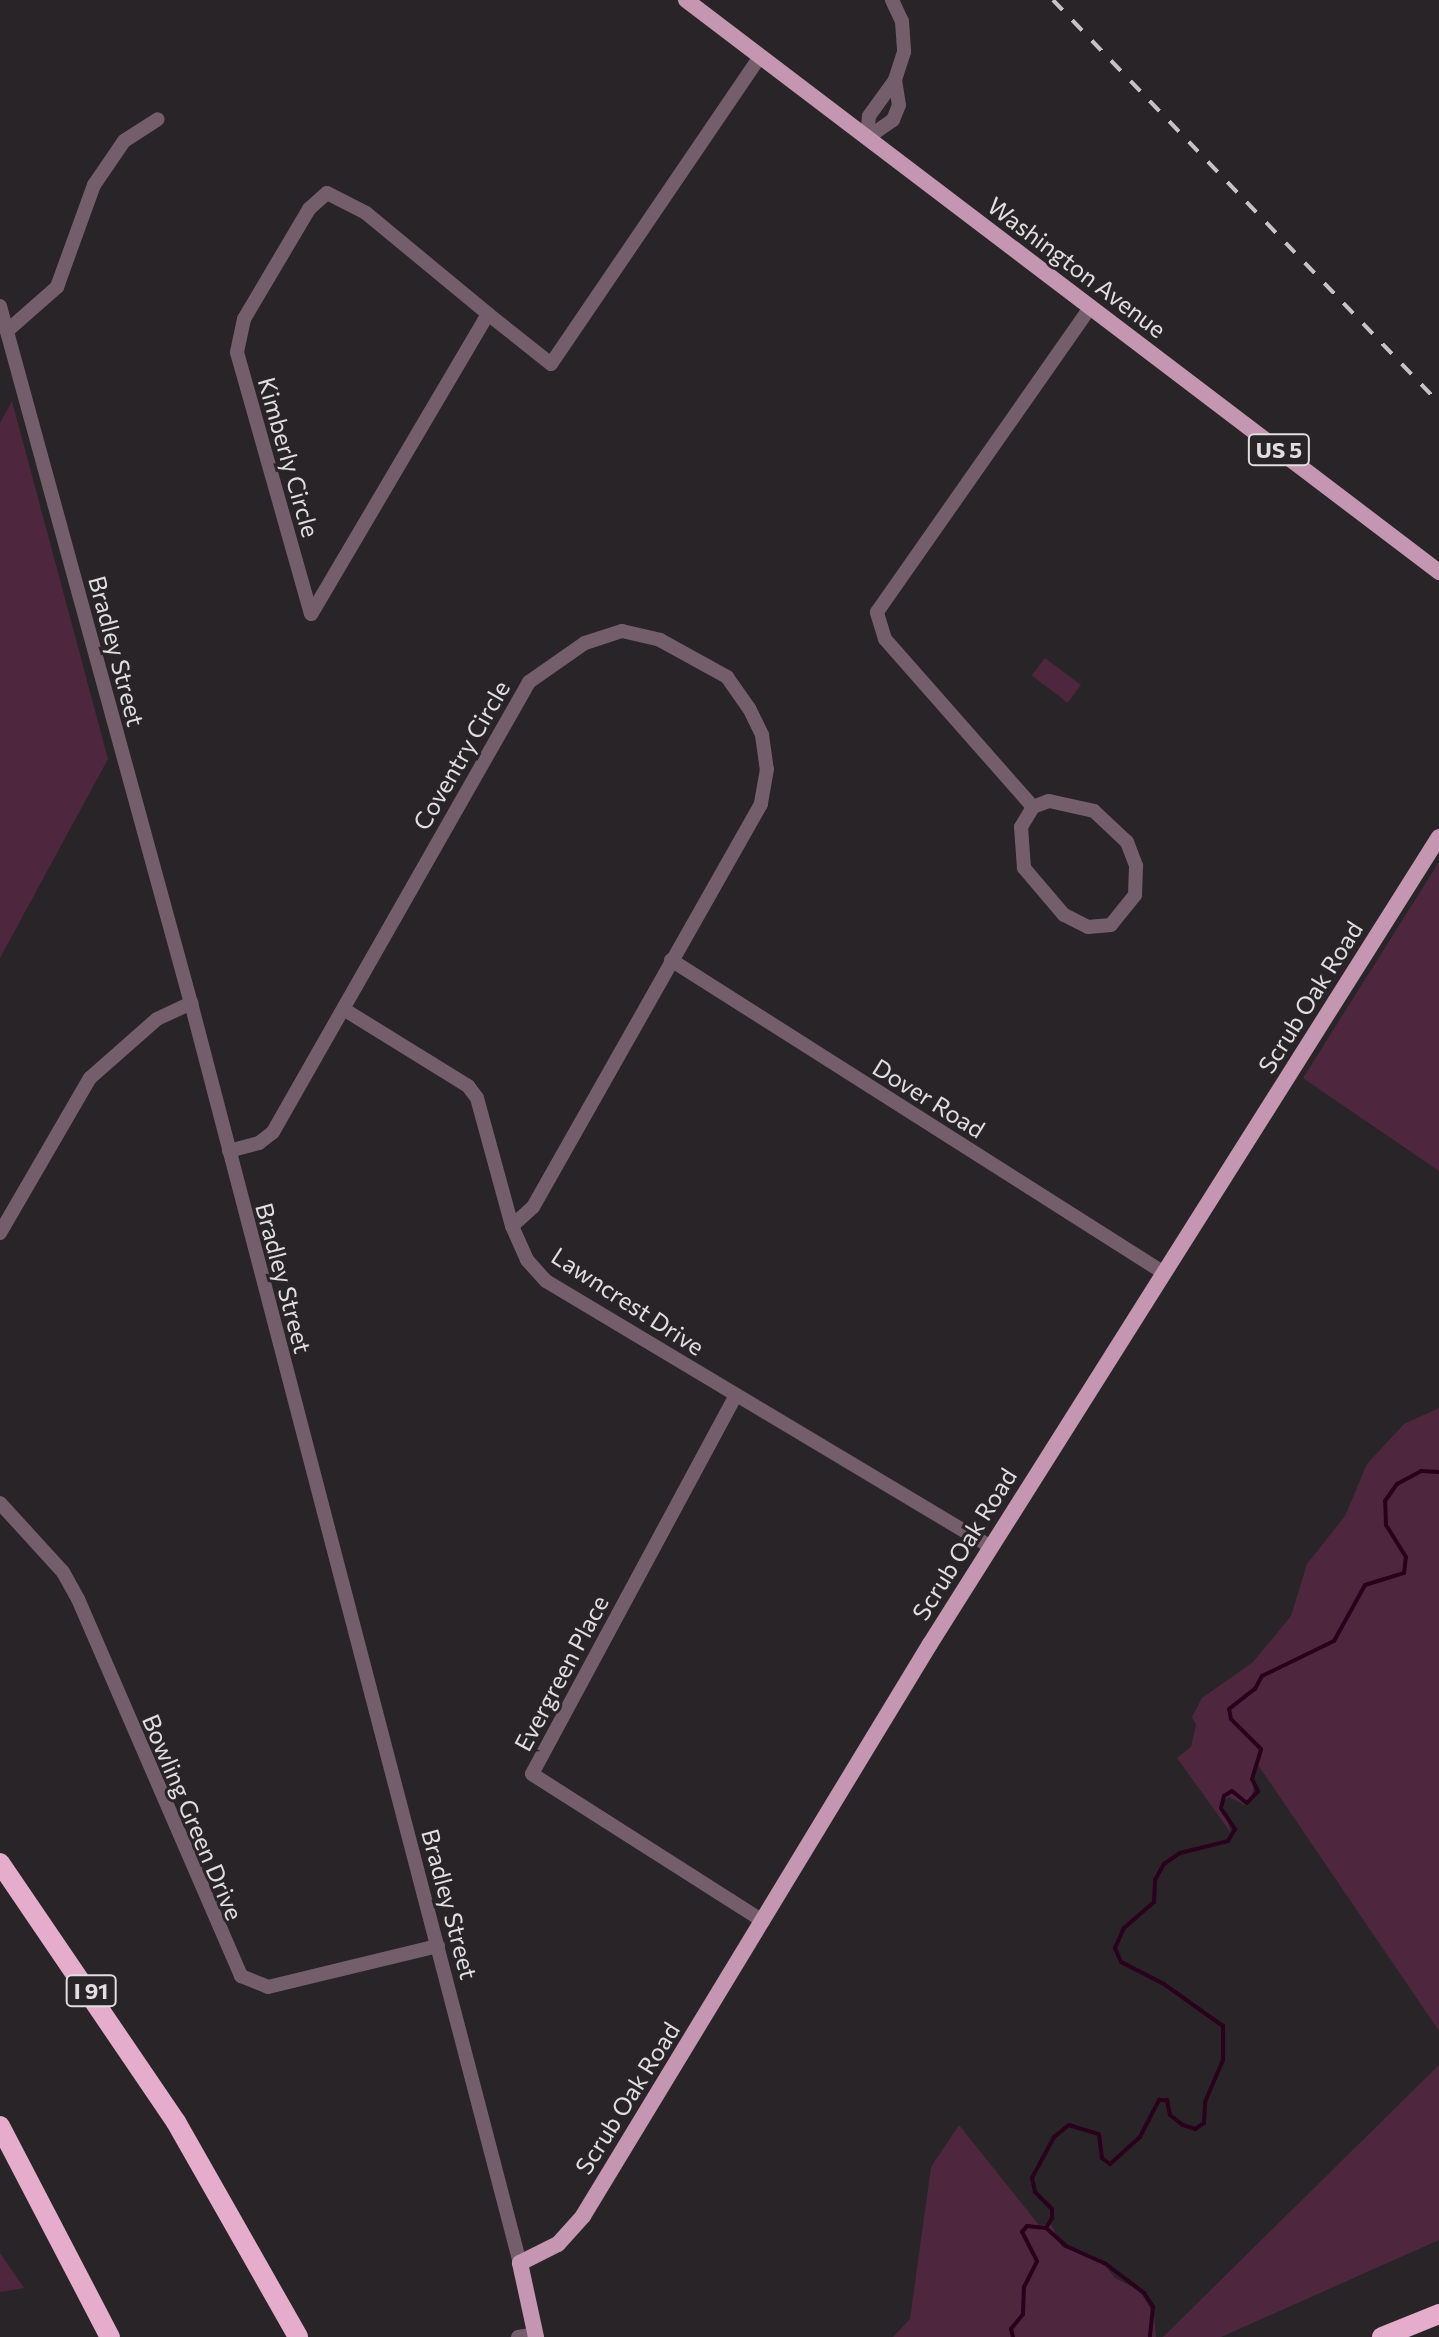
<!DOCTYPE html>
<style>
body{margin:0}
#map{position:relative;width:1439px;height:2337px;overflow:hidden;background:#292427;font-family:Commissioner,sans-serif}
div>[style]{position:absolute}
[style*='--x']{left:calc(var(--x)*1px);top:calc(var(--y)*1px);width:calc(var(--w)*1px);rotate:calc(var(--a)*1deg)}
.green>*{inset:0;background:#4e273f;transform-origin:0 0}
.stream>*{height:4px;margin:-2px;padding:0 2px;transform-origin:2px;border-radius:2px;background:#29011c}
.minor>*{height:14px;margin:-7px;padding:0 7px;transform-origin:7px;border-radius:7px;background:#755e6b}
.major>*{height:16px;margin:-8px;padding:0 8px;transform-origin:8px;border-radius:8px;background:#c596b1}
.highway>*{height:20px;margin:-10px;padding:0 10px;transform-origin:10px;border-radius:10px;background:#e5accc}
.rail>*{height:4px;margin-top:-2px;transform-origin:0;background:repeating-linear-gradient(90deg,#c7c3c5 0 14px,transparent 0 28px)}
span{translate:-50% -50%;white-space:nowrap;text-align:center;line-height:1.15;-webkit-text-stroke:6px #292427;paint-order:stroke}
.shield-label span{padding:2px 6px;background:#292427;border:2px solid;border-radius:6px;-webkit-text-stroke-width:0}
.shield-label{font-size:22px;color:#e1dee0;font-weight:700}
.street-label{font-size:24px;color:#e1dee0}
</style>
<div id="map">
<div class="green">
<div style="clip-path:polygon(12px 401px,108px 759px,0 958px,0 423px)"></div>
<div style="left:1045px;top:658px;width:45px;height:22px;rotate:37deg"></div>
<div style="clip-path:polygon(1439px 862px,1439px 1171px,1303px 1078px)"></div>
<div style="clip-path:polygon(1439px 1408px,1439px 2031px,1256px 1762px,1252px 1800px,1247px 1806px,1229px 1797px,1222px 1802px,1231px 1833px,1177px 1758px,1191px 1747px,1196px 1725px,1192px 1717px,1202px 1698px,1253px 1662px,1291px 1616px,1307px 1564px,1345px 1516px,1367px 1464px,1404px 1424px)"></div>
<div style="clip-path:polygon(1439px 2065px,1439px 2240px,1221px 2337px,1163px 2337px)"></div>
<div style="clip-path:polygon(959px 2125px,1039px 2225px,1051px 2224px,1062px 2247px,1099px 2258px,1115px 2278px,1140px 2291px,1154px 2315px,1156px 2337px,893px 2337px,910px 2319px,931px 2167px)"></div>
<div style="clip-path:polygon(0 2253px,24px 2288px,0 2292px)"></div>
</div>
<div class="stream">
<div style="--x:1046;--y:2228;--w:27;--a:42"></div>
<div style="--x:1066;--y:2246;--w:44;--a:24.2"></div>
<div style="--x:1106;--y:2264;--w:48;--a:37.3"></div>
<div style="--x:1144;--y:2293;--w:17;--a:57"></div>
<div style="--x:1153;--y:2307;--w:30;--a:96"></div>
<div style="--x:1013;--y:2337;--w:8;--a:-104"></div>
<div style="--x:1011;--y:2329;--w:19;--a:-51"></div>
<div style="--x:1023;--y:2314;--w:27;--a:-88"></div>
<div style="--x:1024;--y:2287;--w:29;--a:-63"></div>
<div style="--x:1037;--y:2261;--w:33;--a:-117"></div>
<div style="--x:1022;--y:2232;--w:8;--a:-50"></div>
<div style="--x:1027;--y:2226;--w:19;--a:6"></div>
<div style="--x:1046;--y:2228;--w:12;--a:-59"></div>
<div style="--x:1052;--y:2218;--w:9;--a:-90"></div>
<div style="--x:1052;--y:2209;--w:24;--a:-135"></div>
<div style="--x:1035;--y:2192;--w:14;--a:-102"></div>
<div style="--x:1032;--y:2178;--w:47;--a:-61.8"></div>
<div style="--x:1054;--y:2137;--w:19;--a:-39"></div>
<div style="--x:1069;--y:2125;--w:31;--a:17"></div>
<div style="--x:1099;--y:2134;--w:24;--a:83"></div>
<div style="--x:1102;--y:2158;--w:10;--a:37"></div>
<div style="--x:1110;--y:2164;--w:40;--a:-42"></div>
<div style="--x:1140;--y:2137;--w:42;--a:-62.8"></div>
<div style="--x:1159;--y:2100;--w:8;--a:0"></div>
<div style="--x:1167;--y:2100;--w:15;--a:79"></div>
<div style="--x:1170;--y:2115;--w:16;--a:38"></div>
<div style="--x:1183;--y:2125;--w:13;--a:18"></div>
<div style="--x:1195;--y:2129;--w:11;--a:-34"></div>
<div style="--x:1204;--y:2123;--w:21;--a:-87"></div>
<div style="--x:1205;--y:2102;--w:46;--a:-66.8"></div>
<div style="--x:1223;--y:2060;--w:34;--a:-90"></div>
<div style="--x:1223;--y:2026;--w:72;--a:-144.6"></div>
<div style="--x:1164;--y:1984;--w:48;--a:-152.9"></div>
<div style="--x:1121;--y:1962;--w:15;--a:-113"></div>
<div style="--x:1115;--y:1948;--w:22;--a:-66"></div>
<div style="--x:1124;--y:1928;--w:40;--a:-41"></div>
<div style="--x:1154;--y:1902;--w:22;--a:-87"></div>
<div style="--x:1155;--y:1880;--w:18;--a:-61"></div>
<div style="--x:1164;--y:1864;--w:19;--a:-35"></div>
<div style="--x:1180;--y:1853;--w:49;--a:-14"></div>
<div style="--x:1228;--y:1841;--w:14;--a:-60"></div>
<div style="--x:1235;--y:1829;--w:25;--a:-124"></div>
<div style="--x:1221;--y:1808;--w:12;--a:-76"></div>
<div style="--x:1224;--y:1796;--w:9;--a:-32"></div>
<div style="--x:1232;--y:1791;--w:19;--a:39"></div>
<div style="--x:1247;--y:1803;--w:16;--a:-47"></div>
<div style="--x:1258;--y:1791;--w:13;--a:-117"></div>
<div style="--x:1252;--y:1779;--w:31;--a:-73"></div>
<div style="--x:1261;--y:1749;--w:42;--a:-135"></div>
<div style="--x:1231;--y:1719;--w:10;--a:-101"></div>
<div style="--x:1229;--y:1709;--w:33;--a:-38"></div>
<div style="--x:1255;--y:1689;--w:15;--a:-62"></div>
<div style="--x:1262;--y:1676;--w:80;--a:-25.9"></div>
<div style="--x:1334;--y:1641;--w:64;--a:-61"></div>
<div style="--x:1365;--y:1585;--w:41;--a:-17.1"></div>
<div style="--x:1404;--y:1573;--w:16;--a:-83"></div>
<div style="--x:1406;--y:1557;--w:38;--a:-122"></div>
<div style="--x:1386;--y:1525;--w:24;--a:-92"></div>
<div style="--x:1385;--y:1501;--w:21;--a:-55"></div>
<div style="--x:1397;--y:1484;--w:27;--a:-28"></div>
<div style="--x:1421;--y:1471;--w:18;--a:3"></div>
</div>
<div class="minor">
<div style="--x:892;--y:0;--w:23;--a:65"></div>
<div style="--x:902;--y:21;--w:31;--a:86"></div>
<div style="--x:904;--y:52;--w:29;--a:108"></div>
<div style="--x:895;--y:80;--w:44;--a:125.8"></div>
<div style="--x:869;--y:116;--w:22;--a:95"></div>
<div style="--x:867;--y:138;--w:32;--a:-35"></div>
<div style="--x:893;--y:120;--w:16;--a:-68"></div>
<div style="--x:899;--y:105;--w:25;--a:-99"></div>
<div style="--x:327;--y:193;--w:44;--a:27.1"></div>
<div style="--x:366;--y:213;--w:158;--a:39.6"></div>
<div style="--x:488;--y:314;--w:348;--a:120.5"></div>
<div style="--x:311;--y:614;--w:272;--a:-105.8"></div>
<div style="--x:237;--y:352;--w:34;--a:-78"></div>
<div style="--x:244;--y:319;--w:128;--a:-59.4"></div>
<div style="--x:309;--y:209;--w:24;--a:-42"></div>
<div style="--x:0;--y:306;--w:723;--a:74.68"></div>
<div style="--x:191;--y:1003;--w:1302;--a:75.37"></div>
<div style="--x:488;--y:314;--w:80;--a:38.4"></div>
<div style="--x:551;--y:364;--w:372;--a:-55.8"></div>
<div style="--x:7;--y:331;--w:67;--a:-41.3"></div>
<div style="--x:57;--y:287;--w:109;--a:-70.1"></div>
<div style="--x:94;--y:185;--w:53;--a:-55.7"></div>
<div style="--x:124;--y:141;--w:40;--a:-32.9"></div>
<div style="--x:1049;--y:801;--w:46;--a:12.5"></div>
<div style="--x:1094;--y:811;--w:45;--a:43.2"></div>
<div style="--x:1127;--y:842;--w:26;--a:69"></div>
<div style="--x:1136;--y:866;--w:29;--a:92"></div>
<div style="--x:1135;--y:895;--w:38;--a:129"></div>
<div style="--x:1111;--y:925;--w:23;--a:175"></div>
<div style="--x:1088;--y:927;--w:27;--a:-153"></div>
<div style="--x:1064;--y:915;--w:62;--a:-130.4"></div>
<div style="--x:1024;--y:868;--w:41;--a:-94.2"></div>
<div style="--x:1021;--y:827;--w:23;--a:-59"></div>
<div style="--x:1033;--y:807;--w:17;--a:-21"></div>
<div style="--x:1033;--y:807;--w:224;--a:-131.4"></div>
<div style="--x:885;--y:639;--w:28;--a:-107"></div>
<div style="--x:877;--y:612;--w:371;--a:-55"></div>
<div style="--x:671;--y:960;--w:584;--a:32.41"></div>
<div style="--x:345;--y:1010;--w:145;--a:31.7"></div>
<div style="--x:468;--y:1086;--w:15;--a:53"></div>
<div style="--x:477;--y:1098;--w:133;--a:74.7"></div>
<div style="--x:512;--y:1226;--w:37;--a:66"></div>
<div style="--x:527;--y:1260;--w:28;--a:48"></div>
<div style="--x:546;--y:1281;--w:518;--a:30.87"></div>
<div style="--x:229;--y:1151;--w:31;--a:-15"></div>
<div style="--x:259;--y:1143;--w:18;--a:-38"></div>
<div style="--x:273;--y:1132;--w:518;--a:-60.36"></div>
<div style="--x:529;--y:682;--w:68;--a:-34.9"></div>
<div style="--x:585;--y:643;--w:39;--a:-18"></div>
<div style="--x:622;--y:631;--w:39;--a:13"></div>
<div style="--x:660;--y:640;--w:77;--a:28.9"></div>
<div style="--x:727;--y:677;--w:38;--a:55"></div>
<div style="--x:749;--y:708;--w:30;--a:64"></div>
<div style="--x:762;--y:735;--w:34;--a:82"></div>
<div style="--x:767;--y:769;--w:36;--a:100"></div>
<div style="--x:761;--y:804;--w:463;--a:119.5"></div>
<div style="--x:533;--y:1207;--w:28;--a:138"></div>
<div style="--x:0;--y:1233;--w:179;--a:-59.9"></div>
<div style="--x:90;--y:1078;--w:89;--a:-41.4"></div>
<div style="--x:157;--y:1019;--w:38;--a:-25"></div>
<div style="--x:736;--y:1395;--w:430;--a:118.3"></div>
<div style="--x:532;--y:1774;--w:274;--a:32.5"></div>
<div style="--x:0;--y:1503;--w:93;--a:47.6"></div>
<div style="--x:63;--y:1572;--w:31;--a:61"></div>
<div style="--x:78;--y:1599;--w:411;--a:66.6"></div>
<div style="--x:241;--y:1976;--w:29;--a:22"></div>
<div style="--x:268;--y:1987;--w:175;--a:-13.6"></div>
<div style="--x:518;--y:2337;--w:18;--a:-9"></div>
</div>
<div class="major">
<div style="--x:686;--y:0;--w:946;--a:37.22"></div>
<div style="--x:536;--y:2337;--w:76;--a:-102.2"></div>
<div style="--x:520;--y:2263;--w:42;--a:-26.6"></div>
<div style="--x:558;--y:2244;--w:38;--a:-48"></div>
<div style="--x:583;--y:2216;--w:669;--a:-58.76"></div>
<div style="--x:930;--y:1644;--w:954;--a:-57.76"></div>
</div>
<div class="highway">
<div style="--x:0;--y:1863;--w:313;--a:55.8"></div>
<div style="--x:176;--y:2122;--w:247;--a:60.4"></div>
<div style="--x:0;--y:2126;--w:238;--a:62.5"></div>
<div style="--x:1382;--y:2337;--w:61;--a:-22"></div>
</div>
<div class="rail">
<div style="--x:1053;--y:0;--w:558;--a:46.23"></div>
</div>
<div class="shield-label">
<span style="left:1279px;top:450px">US 5</span>
<span style="left:91px;top:1991px">I 91</span>
</div>
<div class="street-label">
<span style="left:1077px;top:267px;rotate:37deg">Washington Avenue</span>
<span style="left:289px;top:457px;rotate:74deg">Kimberly Circle</span>
<span style="left:117px;top:651px;rotate:75deg">Bradley Street</span>
<span style="left:461px;top:755px;rotate:-60deg">Coventry Circle</span>
<span style="left:1310px;top:997px;rotate:-58deg">Scrub Oak Road</span>
<span style="left:929px;top:1098px;rotate:32deg">Dover Road</span>
<span style="left:284px;top:1278px;rotate:75deg">Bradley Street</span>
<span style="left:628px;top:1301px;rotate:33deg">Lawncrest Drive</span>
<span style="left:964px;top:1544px;rotate:-58deg">Scrub Oak Road</span>
<span style="left:561px;top:1673px;rotate:-62deg">Evergreen Place</span>
<span style="left:193px;top:1817px;rotate:67deg">Bowling Green Drive</span>
<span style="left:450px;top:1904px;rotate:75deg">Bradley Street</span>
<span style="left:627px;top:2098px;rotate:-58deg">Scrub Oak Road</span>
</div>
</div>
